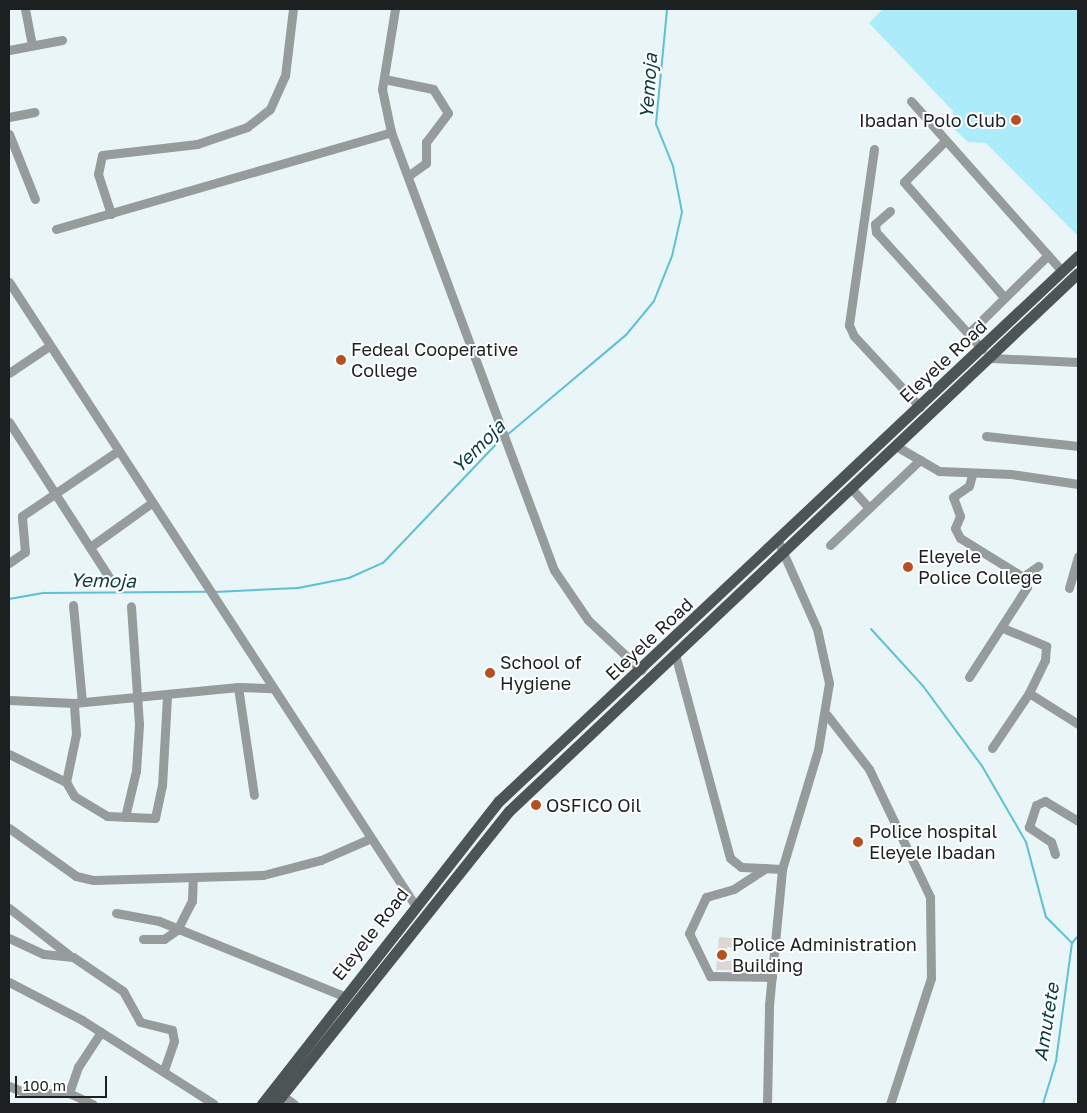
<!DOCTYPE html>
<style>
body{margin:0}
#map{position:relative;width:1087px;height:1113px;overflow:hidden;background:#eaf5f7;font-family:"Golos Text",sans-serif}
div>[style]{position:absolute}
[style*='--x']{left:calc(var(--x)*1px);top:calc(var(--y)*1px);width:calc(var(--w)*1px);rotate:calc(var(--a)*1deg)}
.green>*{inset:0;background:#abebfa}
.stream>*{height:2px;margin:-1px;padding:0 1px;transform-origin:1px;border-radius:1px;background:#5ec0d4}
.building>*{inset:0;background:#dfd6d2}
.minor>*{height:9px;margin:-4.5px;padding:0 4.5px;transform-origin:4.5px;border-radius:4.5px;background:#969b9c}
.major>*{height:11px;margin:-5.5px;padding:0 5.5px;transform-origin:5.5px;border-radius:5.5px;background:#4c5455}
.dots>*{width:14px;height:14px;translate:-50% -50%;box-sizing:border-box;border:2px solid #fff;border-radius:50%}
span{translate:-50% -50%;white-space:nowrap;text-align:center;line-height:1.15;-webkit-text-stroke:4px #fff;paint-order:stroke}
.poi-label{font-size:18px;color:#1c2021}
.right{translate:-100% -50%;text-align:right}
.left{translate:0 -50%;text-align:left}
.street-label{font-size:18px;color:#1c2021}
.water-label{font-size:19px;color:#0d3c44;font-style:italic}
.frame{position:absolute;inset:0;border:10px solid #1c2021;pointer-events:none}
.scale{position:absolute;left:15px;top:1076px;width:92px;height:22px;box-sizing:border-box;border:2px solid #1c2021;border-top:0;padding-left:6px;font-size:15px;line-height:18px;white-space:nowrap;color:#1c2021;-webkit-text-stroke:4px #fff;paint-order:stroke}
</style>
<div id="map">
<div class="green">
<div style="clip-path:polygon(883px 9px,1078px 9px,1078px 236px,986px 143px,968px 142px,954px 129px,953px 111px,869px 23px)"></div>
</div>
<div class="stream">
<div style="--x:506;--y:436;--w:157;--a:-40.1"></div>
<div style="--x:626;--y:335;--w:44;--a:-50.5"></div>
<div style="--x:654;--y:301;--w:48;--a:-68.2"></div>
<div style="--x:672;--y:256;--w:45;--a:-77.2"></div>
<div style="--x:682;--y:212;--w:47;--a:-101.1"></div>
<div style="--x:673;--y:166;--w:45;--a:-112"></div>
<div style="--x:656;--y:124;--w:116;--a:-84.5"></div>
<div style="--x:215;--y:592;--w:83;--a:-2.8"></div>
<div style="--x:298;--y:588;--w:52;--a:-11.1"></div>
<div style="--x:349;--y:578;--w:37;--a:-24"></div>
<div style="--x:383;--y:563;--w:173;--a:-46.4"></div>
<div style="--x:9;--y:599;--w:36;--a:-10"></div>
<div style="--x:44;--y:593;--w:163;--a:-0.4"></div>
<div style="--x:871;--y:629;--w:77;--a:47.6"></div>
<div style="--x:923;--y:686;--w:99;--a:53.6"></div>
<div style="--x:982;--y:766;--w:88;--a:59.9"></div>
<div style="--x:1026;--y:842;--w:78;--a:75.1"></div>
<div style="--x:1046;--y:917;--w:37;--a:45"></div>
<div style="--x:1072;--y:943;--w:9;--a:-49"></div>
<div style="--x:1043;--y:1104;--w:45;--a:-73.2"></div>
<div style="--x:1056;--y:1061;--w:119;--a:-82.3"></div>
</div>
<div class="building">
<div style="clip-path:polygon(719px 937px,753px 940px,752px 950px,727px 947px,726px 961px,752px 963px,751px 970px,716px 970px)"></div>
</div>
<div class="minor">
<div style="--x:25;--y:9;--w:36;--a:79"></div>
<div style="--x:395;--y:9;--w:81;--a:99.2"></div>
<div style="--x:382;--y:89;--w:44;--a:78.2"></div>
<div style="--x:391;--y:132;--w:467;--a:69.6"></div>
<div style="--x:554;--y:570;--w:60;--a:55.8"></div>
<div style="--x:588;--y:620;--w:73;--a:43.3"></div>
<div style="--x:9;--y:50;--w:54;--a:-10.7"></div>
<div style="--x:384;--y:79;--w:50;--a:11.5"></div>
<div style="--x:433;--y:89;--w:28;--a:58"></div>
<div style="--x:448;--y:113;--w:36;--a:127"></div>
<div style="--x:426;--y:142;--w:21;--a:90"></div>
<div style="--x:426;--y:163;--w:22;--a:144"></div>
<div style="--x:911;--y:101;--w:227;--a:48.4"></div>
<div style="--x:9;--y:117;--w:26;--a:-11"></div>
<div style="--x:9;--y:134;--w:70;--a:68.2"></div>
<div style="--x:945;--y:141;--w:58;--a:135"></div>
<div style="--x:904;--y:182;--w:151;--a:49"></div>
<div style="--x:874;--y:149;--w:178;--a:98.1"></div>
<div style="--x:849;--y:325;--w:12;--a:66"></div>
<div style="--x:854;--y:336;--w:97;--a:47.1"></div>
<div style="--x:890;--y:211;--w:20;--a:139"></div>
<div style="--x:875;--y:224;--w:8;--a:83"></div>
<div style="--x:876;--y:232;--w:158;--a:47.8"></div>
<div style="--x:111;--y:214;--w:42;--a:-108"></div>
<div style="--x:98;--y:174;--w:19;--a:-78"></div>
<div style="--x:102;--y:155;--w:96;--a:-6.6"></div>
<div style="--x:197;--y:144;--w:53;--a:-18.8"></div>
<div style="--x:247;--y:127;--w:29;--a:-38"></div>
<div style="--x:270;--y:109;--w:36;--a:-66"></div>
<div style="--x:285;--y:76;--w:67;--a:-83.2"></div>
<div style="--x:56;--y:229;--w:349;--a:-16.1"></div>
<div style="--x:9;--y:282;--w:744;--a:56.91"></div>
<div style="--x:969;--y:333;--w:111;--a:-44.6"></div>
<div style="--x:991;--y:358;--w:87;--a:2.6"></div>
<div style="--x:9;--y:373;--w:48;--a:-34"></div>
<div style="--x:9;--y:422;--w:188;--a:57.2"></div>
<div style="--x:986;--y:436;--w:93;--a:6.2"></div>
<div style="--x:896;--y:446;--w:50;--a:30.2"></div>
<div style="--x:939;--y:471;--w:72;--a:2.4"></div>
<div style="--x:1011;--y:474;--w:68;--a:8.5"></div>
<div style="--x:851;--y:488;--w:27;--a:48"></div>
<div style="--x:830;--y:545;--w:124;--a:-43.4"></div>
<div style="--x:90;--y:547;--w:74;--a:-35.6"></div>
<div style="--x:9;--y:563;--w:19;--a:-35"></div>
<div style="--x:25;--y:552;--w:36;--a:-95"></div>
<div style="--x:22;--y:516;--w:114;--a:-34.2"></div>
<div style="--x:1023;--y:577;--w:19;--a:-36"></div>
<div style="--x:1069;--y:588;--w:33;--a:-74"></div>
<div style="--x:73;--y:605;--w:97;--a:84.7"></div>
<div style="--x:1003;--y:628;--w:47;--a:22.7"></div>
<div style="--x:1046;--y:646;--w:14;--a:94"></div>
<div style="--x:1045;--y:660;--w:37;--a:116"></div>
<div style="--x:1029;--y:693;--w:58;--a:32.3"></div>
<div style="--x:675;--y:654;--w:211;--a:74.9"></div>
<div style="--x:730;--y:858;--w:14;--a:39"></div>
<div style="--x:741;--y:867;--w:41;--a:2.8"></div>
<div style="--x:969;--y:677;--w:107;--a:-57.2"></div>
<div style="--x:1027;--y:587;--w:11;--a:-112"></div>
<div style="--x:1023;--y:577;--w:74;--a:-148.2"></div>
<div style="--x:960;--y:538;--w:11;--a:-117"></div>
<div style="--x:955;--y:528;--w:13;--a:-67"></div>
<div style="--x:960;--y:516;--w:20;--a:-110"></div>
<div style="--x:953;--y:497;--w:19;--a:-35"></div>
<div style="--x:969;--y:486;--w:11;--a:-75"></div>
<div style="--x:238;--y:687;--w:109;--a:81.6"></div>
<div style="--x:9;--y:700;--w:65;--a:2.6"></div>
<div style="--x:74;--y:703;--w:165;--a:-5.6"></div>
<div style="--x:238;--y:687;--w:33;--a:2"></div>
<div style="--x:827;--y:715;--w:68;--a:52.1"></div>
<div style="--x:869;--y:769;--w:142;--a:64.5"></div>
<div style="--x:930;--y:897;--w:81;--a:89.3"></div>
<div style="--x:931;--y:978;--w:133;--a:108"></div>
<div style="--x:992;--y:748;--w:66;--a:-56.1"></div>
<div style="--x:9;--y:754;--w:64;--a:26.2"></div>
<div style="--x:66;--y:782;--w:16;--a:60"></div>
<div style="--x:74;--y:796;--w:39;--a:31"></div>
<div style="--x:107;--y:816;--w:48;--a:2.4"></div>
<div style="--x:155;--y:818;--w:33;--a:-78"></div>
<div style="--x:162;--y:786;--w:90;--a:-86.8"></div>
<div style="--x:66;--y:782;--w:49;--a:-78.2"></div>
<div style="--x:76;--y:734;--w:31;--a:-94"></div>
<div style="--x:125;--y:817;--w:47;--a:-76.6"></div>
<div style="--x:136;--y:771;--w:47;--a:-86.3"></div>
<div style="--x:139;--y:724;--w:118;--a:-93.9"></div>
<div style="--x:9;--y:828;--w:82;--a:35.6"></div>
<div style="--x:76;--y:876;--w:18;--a:13"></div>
<div style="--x:94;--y:880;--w:169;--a:-1.7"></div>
<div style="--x:263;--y:875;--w:60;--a:-14.5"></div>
<div style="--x:321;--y:860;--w:52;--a:-23.6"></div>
<div style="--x:1055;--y:854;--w:13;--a:-108"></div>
<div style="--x:1051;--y:842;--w:27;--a:-146"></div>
<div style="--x:1029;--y:827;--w:23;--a:-72"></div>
<div style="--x:1036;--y:805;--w:10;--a:-24"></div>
<div style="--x:1045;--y:801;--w:39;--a:31"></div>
<div style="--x:766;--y:868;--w:38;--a:147"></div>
<div style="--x:734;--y:889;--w:29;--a:164"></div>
<div style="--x:706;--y:897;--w:40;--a:115"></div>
<div style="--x:689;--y:933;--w:48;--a:64"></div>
<div style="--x:710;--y:976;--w:62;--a:0.9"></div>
<div style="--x:9;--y:908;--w:76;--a:38.1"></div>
<div style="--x:116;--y:913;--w:44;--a:10.5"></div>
<div style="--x:159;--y:921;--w:200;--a:22.1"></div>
<div style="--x:9;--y:938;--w:38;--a:25"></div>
<div style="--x:44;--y:954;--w:29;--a:6"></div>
<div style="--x:73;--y:957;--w:60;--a:34.2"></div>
<div style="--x:123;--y:991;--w:35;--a:61"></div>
<div style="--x:140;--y:1022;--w:33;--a:14"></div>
<div style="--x:172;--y:1030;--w:11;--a:80"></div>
<div style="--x:174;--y:1041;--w:31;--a:109"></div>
<div style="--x:143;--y:939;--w:21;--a:0"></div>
<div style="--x:164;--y:939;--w:16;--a:-35"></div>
<div style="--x:177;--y:930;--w:33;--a:-63"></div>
<div style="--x:192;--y:901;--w:23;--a:-88"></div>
<div style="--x:9;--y:982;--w:82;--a:27.5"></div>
<div style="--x:82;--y:1020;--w:156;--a:32.5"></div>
<div style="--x:9;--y:1086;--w:18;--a:22"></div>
<div style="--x:26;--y:1093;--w:43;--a:0"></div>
<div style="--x:69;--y:1093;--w:26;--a:25"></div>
<div style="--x:278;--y:1092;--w:20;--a:37"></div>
<div style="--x:69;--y:1093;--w:28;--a:-71"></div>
<div style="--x:78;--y:1067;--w:42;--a:-56.7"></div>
<div style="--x:767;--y:1104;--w:99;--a:-88.8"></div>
<div style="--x:769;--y:1005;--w:137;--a:-84.5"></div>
<div style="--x:782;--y:869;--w:124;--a:-73.2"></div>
<div style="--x:818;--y:750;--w:68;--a:-80.7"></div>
<div style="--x:829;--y:683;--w:55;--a:-102.5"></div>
<div style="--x:817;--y:629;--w:96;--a:-113.9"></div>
</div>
<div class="major">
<div style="--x:262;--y:1104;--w:385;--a:-52"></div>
<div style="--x:499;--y:801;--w:795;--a:-43.27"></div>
<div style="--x:275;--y:1104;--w:375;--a:-51.4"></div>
<div style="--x:509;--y:811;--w:783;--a:-43.4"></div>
</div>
<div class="dots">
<div style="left:1016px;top:120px;background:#b65022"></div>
<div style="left:341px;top:360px;background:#b65022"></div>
<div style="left:908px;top:567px;background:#b65022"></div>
<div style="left:490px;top:673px;background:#b65022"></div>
<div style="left:536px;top:805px;background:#b65022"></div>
<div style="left:858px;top:842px;background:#b65022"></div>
<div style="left:722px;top:955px;background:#b65022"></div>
</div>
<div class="poi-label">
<span class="right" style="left:1006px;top:120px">Ibadan Polo Club</span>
<span class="left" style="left:351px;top:360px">Fedeal Cooperative<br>College</span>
<span class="left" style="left:918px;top:567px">Eleyele<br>Police College</span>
<span class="left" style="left:500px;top:673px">School of<br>Hygiene</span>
<span class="left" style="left:546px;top:805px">OSFICO Oil</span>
<span class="left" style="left:869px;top:842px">Police hospital<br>Eleyele Ibadan</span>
<span class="left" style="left:732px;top:955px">Police Administration<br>Building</span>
</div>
<div class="street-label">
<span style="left:943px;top:361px;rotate:-43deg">Eleyele Road</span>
<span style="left:649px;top:639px;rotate:-43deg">Eleyele Road</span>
<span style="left:370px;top:934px;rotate:-52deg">Eleyele Road</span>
</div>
<div class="water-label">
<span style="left:648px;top:86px;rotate:-86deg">Yemoja</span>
<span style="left:478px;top:446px;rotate:-45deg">Yemoja</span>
<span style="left:103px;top:580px;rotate:1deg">Yemoja</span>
<span style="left:1046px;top:1022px;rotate:-81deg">Amutete</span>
</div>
<div class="frame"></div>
<div class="scale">100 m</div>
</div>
